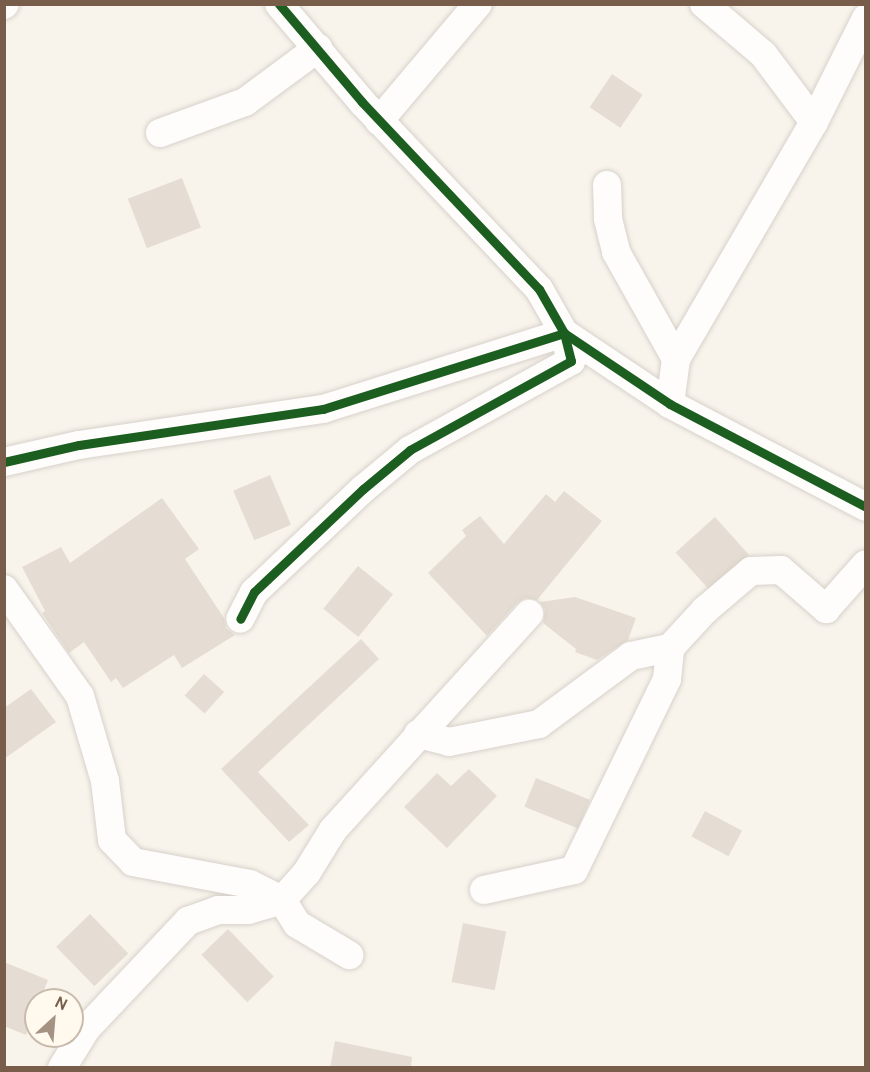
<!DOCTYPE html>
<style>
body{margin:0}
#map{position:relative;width:870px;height:1072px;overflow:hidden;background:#f8f4ec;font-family:Cabin,sans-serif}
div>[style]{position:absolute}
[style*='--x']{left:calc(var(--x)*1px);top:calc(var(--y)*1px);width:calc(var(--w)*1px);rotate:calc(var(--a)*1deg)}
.building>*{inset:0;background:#e5ddd3;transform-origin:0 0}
.roads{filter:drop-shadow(0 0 2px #d7d1ca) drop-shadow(0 0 2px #d7d1ca)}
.minor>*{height:28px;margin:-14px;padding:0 14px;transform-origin:14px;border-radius:14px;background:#fefdfc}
.cycleway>*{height:9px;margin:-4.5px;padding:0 4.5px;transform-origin:4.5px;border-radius:4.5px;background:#1b5e20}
span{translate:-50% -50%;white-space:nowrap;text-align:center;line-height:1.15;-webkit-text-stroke:4.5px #fff9ee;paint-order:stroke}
.frame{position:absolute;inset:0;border:6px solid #775d4a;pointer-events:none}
.north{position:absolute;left:24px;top:988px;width:60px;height:60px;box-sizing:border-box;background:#fff9ee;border:2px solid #c9bbac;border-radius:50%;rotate:26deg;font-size:16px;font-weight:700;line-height:24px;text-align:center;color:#775d4a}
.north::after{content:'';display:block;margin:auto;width:21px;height:27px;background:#a49283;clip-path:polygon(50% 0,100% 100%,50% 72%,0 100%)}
</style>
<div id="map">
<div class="building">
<div style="left:612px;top:74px;width:37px;height:40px;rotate:34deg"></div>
<div style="left:182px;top:178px;width:53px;height:58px;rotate:69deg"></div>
<div style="left:270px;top:475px;width:54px;height:40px;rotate:67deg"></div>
<div style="clip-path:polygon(564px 491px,602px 521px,537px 600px,525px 598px,517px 603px,487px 636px,428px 573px,466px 536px,462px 530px,480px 516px,504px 544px,546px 494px,555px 502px)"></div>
<div style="clip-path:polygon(162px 498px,199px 549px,185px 559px,224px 618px,226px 628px,235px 635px,182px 668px,174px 655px,123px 688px,116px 678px,111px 682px,84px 642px,69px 653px,42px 613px,45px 611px,22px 567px,61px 547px,70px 563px)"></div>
<div style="left:715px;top:517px;width:51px;height:53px;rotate:48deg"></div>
<div style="left:358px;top:566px;width:45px;height:55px;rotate:39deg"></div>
<div style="clip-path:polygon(575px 597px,636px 618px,628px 640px,597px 660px,575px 652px,576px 649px,543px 623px,545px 610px,540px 602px)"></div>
<div style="clip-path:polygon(361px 639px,379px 659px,258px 772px,309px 825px,289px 842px,221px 769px)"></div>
<div style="left:204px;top:674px;width:27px;height:29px;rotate:42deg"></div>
<div style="clip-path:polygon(31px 689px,56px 722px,4px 759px,4px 708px)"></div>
<div style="clip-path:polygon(469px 769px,497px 796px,447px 848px,404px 807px,437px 773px,451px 786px)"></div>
<div style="left:536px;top:778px;width:58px;height:31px;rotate:22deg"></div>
<div style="left:705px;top:811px;width:42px;height:29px;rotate:28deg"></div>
<div style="left:90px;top:914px;width:55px;height:47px;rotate:46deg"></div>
<div style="left:463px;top:923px;width:44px;height:60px;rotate:11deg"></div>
<div style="left:228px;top:929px;width:66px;height:37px;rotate:46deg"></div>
<div style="clip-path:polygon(4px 962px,48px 980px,40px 1000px,36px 1000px,26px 1035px,4px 1026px)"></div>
<div style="clip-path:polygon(335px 1041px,412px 1057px,411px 1068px,330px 1068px)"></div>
</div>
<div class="roads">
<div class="minor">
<div style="--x:279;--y:4;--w:128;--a:49.7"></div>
<div style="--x:362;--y:102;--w:257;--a:46.6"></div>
<div style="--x:539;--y:289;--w:51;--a:60.4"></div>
<div style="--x:564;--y:333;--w:128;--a:33.8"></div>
<div style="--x:670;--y:404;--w:221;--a:27.7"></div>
<div style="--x:704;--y:4;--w:77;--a:40.3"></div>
<div style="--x:763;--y:54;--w:85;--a:53.1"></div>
<div style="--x:4;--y:5;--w:1;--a:-45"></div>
<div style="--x:379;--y:121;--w:153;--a:-49.8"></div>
<div style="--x:160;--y:133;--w:90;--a:-20"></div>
<div style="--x:245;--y:102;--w:91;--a:-36.5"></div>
<div style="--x:607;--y:185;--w:34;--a:88"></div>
<div style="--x:608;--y:219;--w:34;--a:76"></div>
<div style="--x:616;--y:252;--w:123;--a:60.7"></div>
<div style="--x:670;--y:404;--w:45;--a:-82.4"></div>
<div style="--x:676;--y:359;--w:274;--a:-59.8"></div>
<div style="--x:814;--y:122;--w:116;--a:-63.4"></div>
<div style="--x:4;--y:462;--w:77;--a:-12.8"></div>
<div style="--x:79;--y:445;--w:247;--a:-8.4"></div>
<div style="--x:323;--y:409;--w:253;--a:-17.5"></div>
<div style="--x:564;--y:333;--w:29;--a:76"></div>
<div style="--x:571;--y:361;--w:184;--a:151.1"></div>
<div style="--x:410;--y:450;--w:61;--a:140.3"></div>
<div style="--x:363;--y:489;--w:150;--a:136.6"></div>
<div style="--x:254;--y:592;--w:30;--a:117"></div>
<div style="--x:4;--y:589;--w:131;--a:54.6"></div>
<div style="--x:80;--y:696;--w:89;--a:73.6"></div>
<div style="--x:105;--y:781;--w:59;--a:83.2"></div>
<div style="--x:112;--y:840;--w:30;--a:46"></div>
<div style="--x:133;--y:862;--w:119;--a:10.6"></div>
<div style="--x:250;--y:884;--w:36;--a:27"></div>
<div style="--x:282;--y:900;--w:28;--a:58"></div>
<div style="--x:297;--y:924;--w:61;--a:30.8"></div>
<div style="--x:418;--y:734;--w:32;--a:14"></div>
<div style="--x:449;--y:742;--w:92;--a:-11.3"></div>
<div style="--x:539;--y:724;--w:114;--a:-36.5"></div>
<div style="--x:631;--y:656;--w:40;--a:-12"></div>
<div style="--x:670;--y:648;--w:52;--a:-47.4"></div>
<div style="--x:705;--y:610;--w:60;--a:-40.3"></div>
<div style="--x:751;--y:571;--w:30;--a:-2"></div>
<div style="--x:781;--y:570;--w:60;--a:40.9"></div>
<div style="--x:826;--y:609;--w:60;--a:-48.4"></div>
<div style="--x:484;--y:890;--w:92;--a:-12.5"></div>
<div style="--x:574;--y:870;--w:212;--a:-64"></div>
<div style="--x:667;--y:679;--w:31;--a:-84"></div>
<div style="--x:62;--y:1068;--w:46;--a:-58.4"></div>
<div style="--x:86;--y:1029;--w:149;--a:-46.6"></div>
<div style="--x:188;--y:921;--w:32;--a:-20"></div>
<div style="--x:218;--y:910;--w:30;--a:0"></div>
<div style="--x:248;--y:910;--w:35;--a:-16"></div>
<div style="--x:282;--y:900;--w:38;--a:-48"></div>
<div style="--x:307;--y:872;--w:49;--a:-58.2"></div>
<div style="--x:333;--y:830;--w:292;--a:-47.8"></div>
</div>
</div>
<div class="cycleway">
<div style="--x:279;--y:4;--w:128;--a:49.7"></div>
<div style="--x:362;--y:102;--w:257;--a:46.6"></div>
<div style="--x:539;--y:289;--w:51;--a:60.4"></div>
<div style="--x:564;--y:333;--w:128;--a:33.8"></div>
<div style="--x:670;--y:404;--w:221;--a:27.7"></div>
<div style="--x:4;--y:462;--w:77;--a:-12.8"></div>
<div style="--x:79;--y:445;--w:247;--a:-8.4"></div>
<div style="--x:323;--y:409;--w:253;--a:-17.5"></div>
<div style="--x:564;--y:333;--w:29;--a:76"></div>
<div style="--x:571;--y:361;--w:184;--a:151.1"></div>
<div style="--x:410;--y:450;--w:61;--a:140.3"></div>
<div style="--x:363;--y:489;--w:150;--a:136.6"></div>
<div style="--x:254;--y:592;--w:30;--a:117"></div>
</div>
<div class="frame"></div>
<div class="north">N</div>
</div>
